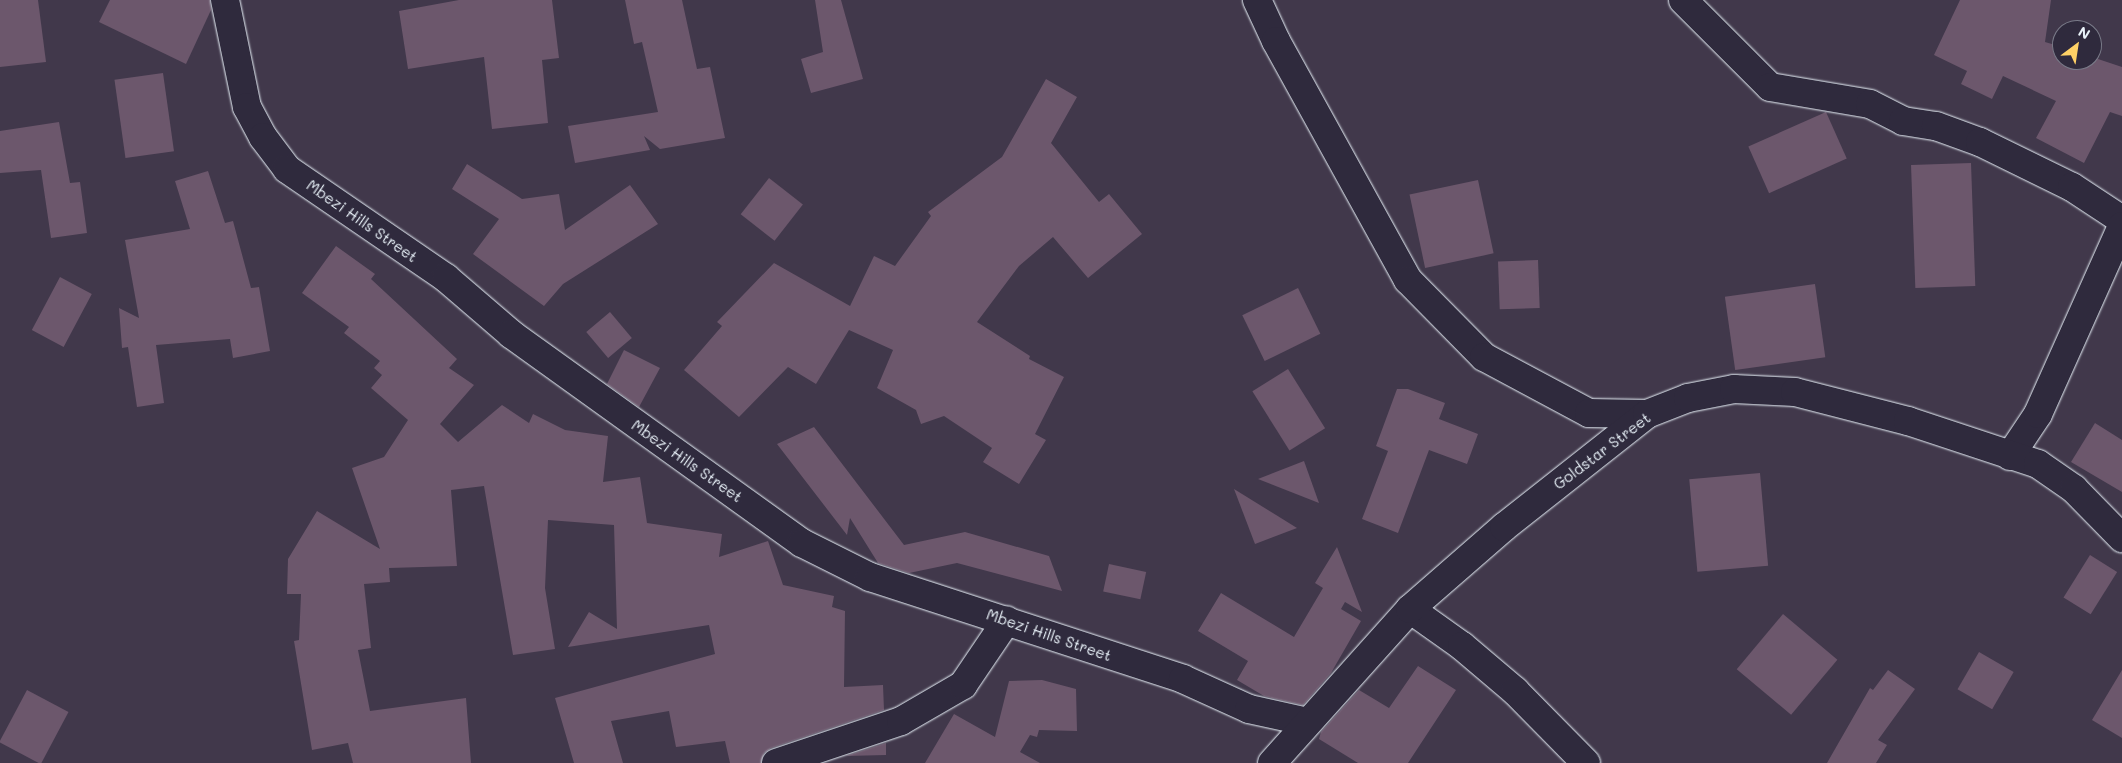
<!DOCTYPE html>
<style>
body{margin:0}
#map{position:relative;width:2122px;height:763px;overflow:hidden;background:#41384b;font-family:Mali,sans-serif}
div>[style]{position:absolute}
[style*='--x']{left:calc(var(--x)*1px);top:calc(var(--y)*1px);width:calc(var(--w)*1px);rotate:calc(var(--a)*1deg)}
.building>*{inset:0;background:#6c576c;transform-origin:0 0}
.roads{filter:drop-shadow(0 0 1px #e8f1f8) drop-shadow(0 0 1px #e8f1f8)}
.minor>*{height:28px;margin:-14px;padding:0 14px;transform-origin:14px;border-radius:14px;background:#2f2a3d}
span{translate:-50% -50%;white-space:nowrap;text-align:center;line-height:1.15;-webkit-text-stroke:4.5px #2f2a3d;paint-order:stroke}
.street-label{font-size:15px;color:#e8f1f8}
.north{position:absolute;left:2052px;top:20px;width:50px;height:50px;box-sizing:border-box;background:#2f2a3d;border:1px solid #797a88;border-radius:50%;rotate:31deg;font-size:14px;font-weight:700;line-height:20px;text-align:center;color:#e8f1f8}
.north::after{content:'';display:block;margin:auto;width:18px;height:22px;background:#ffd166;clip-path:polygon(50% 0,100% 100%,50% 72%,0 100%)}
</style>
<div id="map">
<div class="building">
<div style="clip-path:polygon(0 0,38px 0,46px 62px,0 67px)"></div>
<div style="clip-path:polygon(110px 0,210px 0,211px 10px,186px 64px,99px 22px)"></div>
<div style="clip-path:polygon(459px 0,552px 0,559px 58px,542px 60px,548px 123px,492px 129px,484px 57px,408px 69px,399px 11px)"></div>
<div style="clip-path:polygon(625px 0,682px 0,697px 69px,710px 67px,725px 138px,660px 149px,644px 136px,650px 150px,575px 163px,568px 126px,658px 112px,642px 42px,634px 44px)"></div>
<div style="clip-path:polygon(815px 0,841px 0,863px 79px,811px 93px,801px 59px,823px 52px)"></div>
<div style="clip-path:polygon(1960px 0,2051px 0,2045px 42px,2062px 47px,2062px 60px,2092px 60px,2092px 57px,2122px 67px,2122px 116px,2110px 112px,2084px 163px,2036px 138px,2056px 101px,2003px 76px,1992px 99px,1961px 84px,1967px 71px,1934px 55px)"></div>
<div style="left:163px;top:73px;width:79px;height:49px;rotate:82deg"></div>
<div style="clip-path:polygon(1046px 79px,1077px 97px,1051px 143px,1099px 202px,1109px 194px,1142px 234px,1088px 278px,1053px 237px,1019px 266px,977px 322px,1030px 356px,1029px 359px,1064px 377px,1035px 434px,1046px 440px,1019px 484px,983px 462px,992px 448px,944px 416px,921px 424px,916px 410px,877px 388px,893px 350px,849px 330px,816px 384px,788px 367px,739px 417px,684px 370px,722px 326px,717px 322px,774px 263px,850px 306px,874px 256px,895px 266px,931px 216px,928px 212px,1002px 157px)"></div>
<div style="left:1826px;top:112px;width:51px;height:85px;rotate:66deg"></div>
<div style="clip-path:polygon(59px 122px,70px 183px,80px 182px,87px 233px,51px 238px,41px 170px,0 173px,0 131px)"></div>
<div style="left:1971px;top:163px;width:123px;height:60px;rotate:88deg"></div>
<div style="clip-path:polygon(467px 164px,522px 199px,559px 194px,565px 230px,630px 185px,658px 224px,563px 284px,544px 306px,473px 254px,499px 219px,452px 189px)"></div>
<div style="clip-path:polygon(208px 171px,225px 223px,233px 221px,251px 288px,259px 287px,270px 351px,233px 358px,230px 339px,156px 345px,164px 403px,137px 407px,128px 347px,122px 348px,119px 308px,139px 318px,125px 240px,190px 229px,175px 181px)"></div>
<div style="left:769px;top:178px;width:43px;height:46px;rotate:38deg"></div>
<div style="left:1478px;top:180px;width:75px;height:70px;rotate:78deg"></div>
<div style="clip-path:polygon(336px 246px,375px 274px,371px 279px,457px 359px,449px 368px,474px 385px,440px 424px,458px 442px,502px 405px,529px 423px,533px 414px,565px 430px,608px 436px,603px 482px,640px 477px,647px 523px,722px 534px,719px 557px,768px 541px,783px 585px,834px 596px,832px 607px,845px 611px,844px 687px,883px 685px,884px 710px,771px 748px,764px 753px,761px 763px,730px 763px,725px 741px,676px 747px,669px 711px,611px 721px,623px 763px,574px 763px,555px 698px,715px 654px,709px 625px,568px 647px,589px 612px,617px 629px,614px 525px,548px 520px,545px 588px,555px 649px,513px 655px,484px 486px,451px 490px,457px 566px,389px 568px,390px 582px,364px 584px,371px 648px,358px 650px,370px 711px,466px 698px,471px 763px,353px 763px,348px 743px,312px 750px,294px 641px,299px 640px,301px 594px,287px 594px,288px 559px,317px 511px,380px 549px,352px 468px,384px 457px,408px 420px,371px 388px,382px 375px,374px 368px,380px 361px,344px 333px,349px 327px,302px 293px)"></div>
<div style="left:1538px;top:260px;width:48px;height:40px;rotate:88deg"></div>
<div style="left:60px;top:277px;width:36px;height:60px;rotate:28deg"></div>
<div style="left:1815px;top:284px;width:74px;height:91px;rotate:82deg"></div>
<div style="left:1298px;top:288px;width:51px;height:62px;rotate:64deg"></div>
<div style="left:610px;top:312px;width:34px;height:31px;rotate:50deg"></div>
<div style="clip-path:polygon(624px 350px,660px 368px,639px 407px,607px 384px)"></div>
<div style="left:1288px;top:369px;width:70px;height:42px;rotate:58deg"></div>
<div style="clip-path:polygon(1397px 389px,1408px 389px,1445px 403px,1439px 419px,1478px 434px,1467px 464px,1429px 450px,1398px 533px,1362px 519px,1388px 451px,1376px 446px)"></div>
<div style="clip-path:polygon(2095px 423px,2122px 440px,2122px 492px,2071px 462px)"></div>
<div style="clip-path:polygon(814px 427px,904px 545px,965px 532px,1049px 556px,1062px 591px,957px 563px,909px 573px,878px 563px,850px 518px,847px 535px,777px 444px)"></div>
<div style="clip-path:polygon(1304px 461px,1319px 503px,1258px 479px)"></div>
<div style="left:1760px;top:473px;width:93px;height:71px;rotate:85deg"></div>
<div style="clip-path:polygon(1234px 489px,1297px 528px,1255px 544px)"></div>
<div style="clip-path:polygon(1337px 547px,1362px 612px,1345px 602px,1341px 609px,1361px 621px,1331px 673px,1303px 705px,1264px 696px,1237px 680px,1248px 661px,1198px 631px,1221px 593px,1294px 637px,1323px 588px,1315px 583px)"></div>
<div style="left:2090px;top:555px;width:32px;height:50px;rotate:32deg"></div>
<div style="left:1109px;top:564px;width:38px;height:28px;rotate:12deg"></div>
<div style="left:1783px;top:614px;width:71px;height:72px;rotate:40deg"></div>
<div style="left:1979px;top:652px;width:40px;height:43px;rotate:30deg"></div>
<div style="clip-path:polygon(1418px 666px,1456px 690px,1408px 763px,1358px 763px,1319px 739px,1321px 732px,1359px 690px,1389px 708px)"></div>
<div style="clip-path:polygon(1888px 670px,1915px 689px,1878px 740px,1887px 745px,1876px 763px,1827px 763px,1870px 688px,1873px 690px)"></div>
<div style="clip-path:polygon(2122px 670px,2122px 738px,2092px 720px)"></div>
<div style="clip-path:polygon(1042px 680px,1076px 689px,1077px 731px,1039px 730px,1037px 737px,1030px 735px,1020px 752px,1040px 763px,925px 763px,954px 714px,995px 737px,1009px 681px)"></div>
<div style="left:27px;top:690px;width:47px;height:59px;rotate:28deg"></div>
<div style="clip-path:polygon(886px 743px,886px 755px,846px 756px)"></div>
</div>
<div class="roads">
<div class="minor">
<div style="--x:225;--y:0;--w:109;--a:78.4"></div>
<div style="--x:247;--y:107;--w:34;--a:62"></div>
<div style="--x:263;--y:137;--w:40;--a:53"></div>
<div style="--x:287;--y:169;--w:193;--a:34.4"></div>
<div style="--x:446;--y:278;--w:86;--a:40.7"></div>
<div style="--x:511;--y:334;--w:358;--a:35.7"></div>
<div style="--x:802;--y:543;--w:76;--a:26.6"></div>
<div style="--x:870;--y:577;--w:329;--a:18"></div>
<div style="--x:1183;--y:679;--w:72;--a:24.4"></div>
<div style="--x:1249;--y:709;--w:60;--a:12.4"></div>
<div style="--x:1257;--y:0;--w:45;--a:65.1"></div>
<div style="--x:1276;--y:41;--w:273;--a:61.1"></div>
<div style="--x:1408;--y:280;--w:108;--a:45.4"></div>
<div style="--x:1484;--y:357;--w:119;--a:28.1"></div>
<div style="--x:1589;--y:413;--w:58;--a:1"></div>
<div style="--x:1683;--y:0;--w:123;--a:45"></div>
<div style="--x:1770;--y:87;--w:101;--a:9.6"></div>
<div style="--x:1870;--y:104;--w:37;--a:27"></div>
<div style="--x:1903;--y:121;--w:33;--a:9"></div>
<div style="--x:1936;--y:126;--w:47;--a:20"></div>
<div style="--x:1980;--y:142;--w:102;--a:26.1"></div>
<div style="--x:2072;--y:187;--w:60;--a:33.4"></div>
<div style="--x:2010;--y:456;--w:50;--a:-56.3"></div>
<div style="--x:2038;--y:414;--w:206;--a:-65.9"></div>
<div style="--x:1410;--y:609;--w:64;--a:35.4"></div>
<div style="--x:1462;--y:646;--w:70;--a:40.3"></div>
<div style="--x:1515;--y:691;--w:101;--a:45.4"></div>
<div style="--x:776;--y:763;--w:132;--a:-18.6"></div>
<div style="--x:901;--y:721;--w:72;--a:-30.1"></div>
<div style="--x:963;--y:685;--w:78;--a:-55.9"></div>
<div style="--x:1272;--y:763;--w:207;--a:-48.1"></div>
<div style="--x:1410;--y:609;--w:125;--a:-41.1"></div>
<div style="--x:1504;--y:527;--w:182;--a:-38.3"></div>
<div style="--x:1647;--y:414;--w:44;--a:-21.3"></div>
<div style="--x:1688;--y:398;--w:47;--a:-11.1"></div>
<div style="--x:1734;--y:389;--w:61;--a:2.8"></div>
<div style="--x:1795;--y:392;--w:117;--a:14.4"></div>
<div style="--x:1908;--y:421;--w:137;--a:18.3"></div>
<div style="--x:2038;--y:464;--w:44;--a:34.8"></div>
<div style="--x:2074;--y:489;--w:69;--a:45.6"></div>
</div>
</div>
<div class="street-label">
<span style="left:362px;top:221px;rotate:35deg">Mbezi Hills Street</span>
<span style="left:1602px;top:451px;rotate:-37deg">Goldstar Street</span>
<span style="left:687px;top:461px;rotate:35deg">Mbezi Hills Street</span>
<span style="left:1049px;top:635px;rotate:19deg">Mbezi Hills Street</span>
</div>
<div class="north">N</div>
</div>
